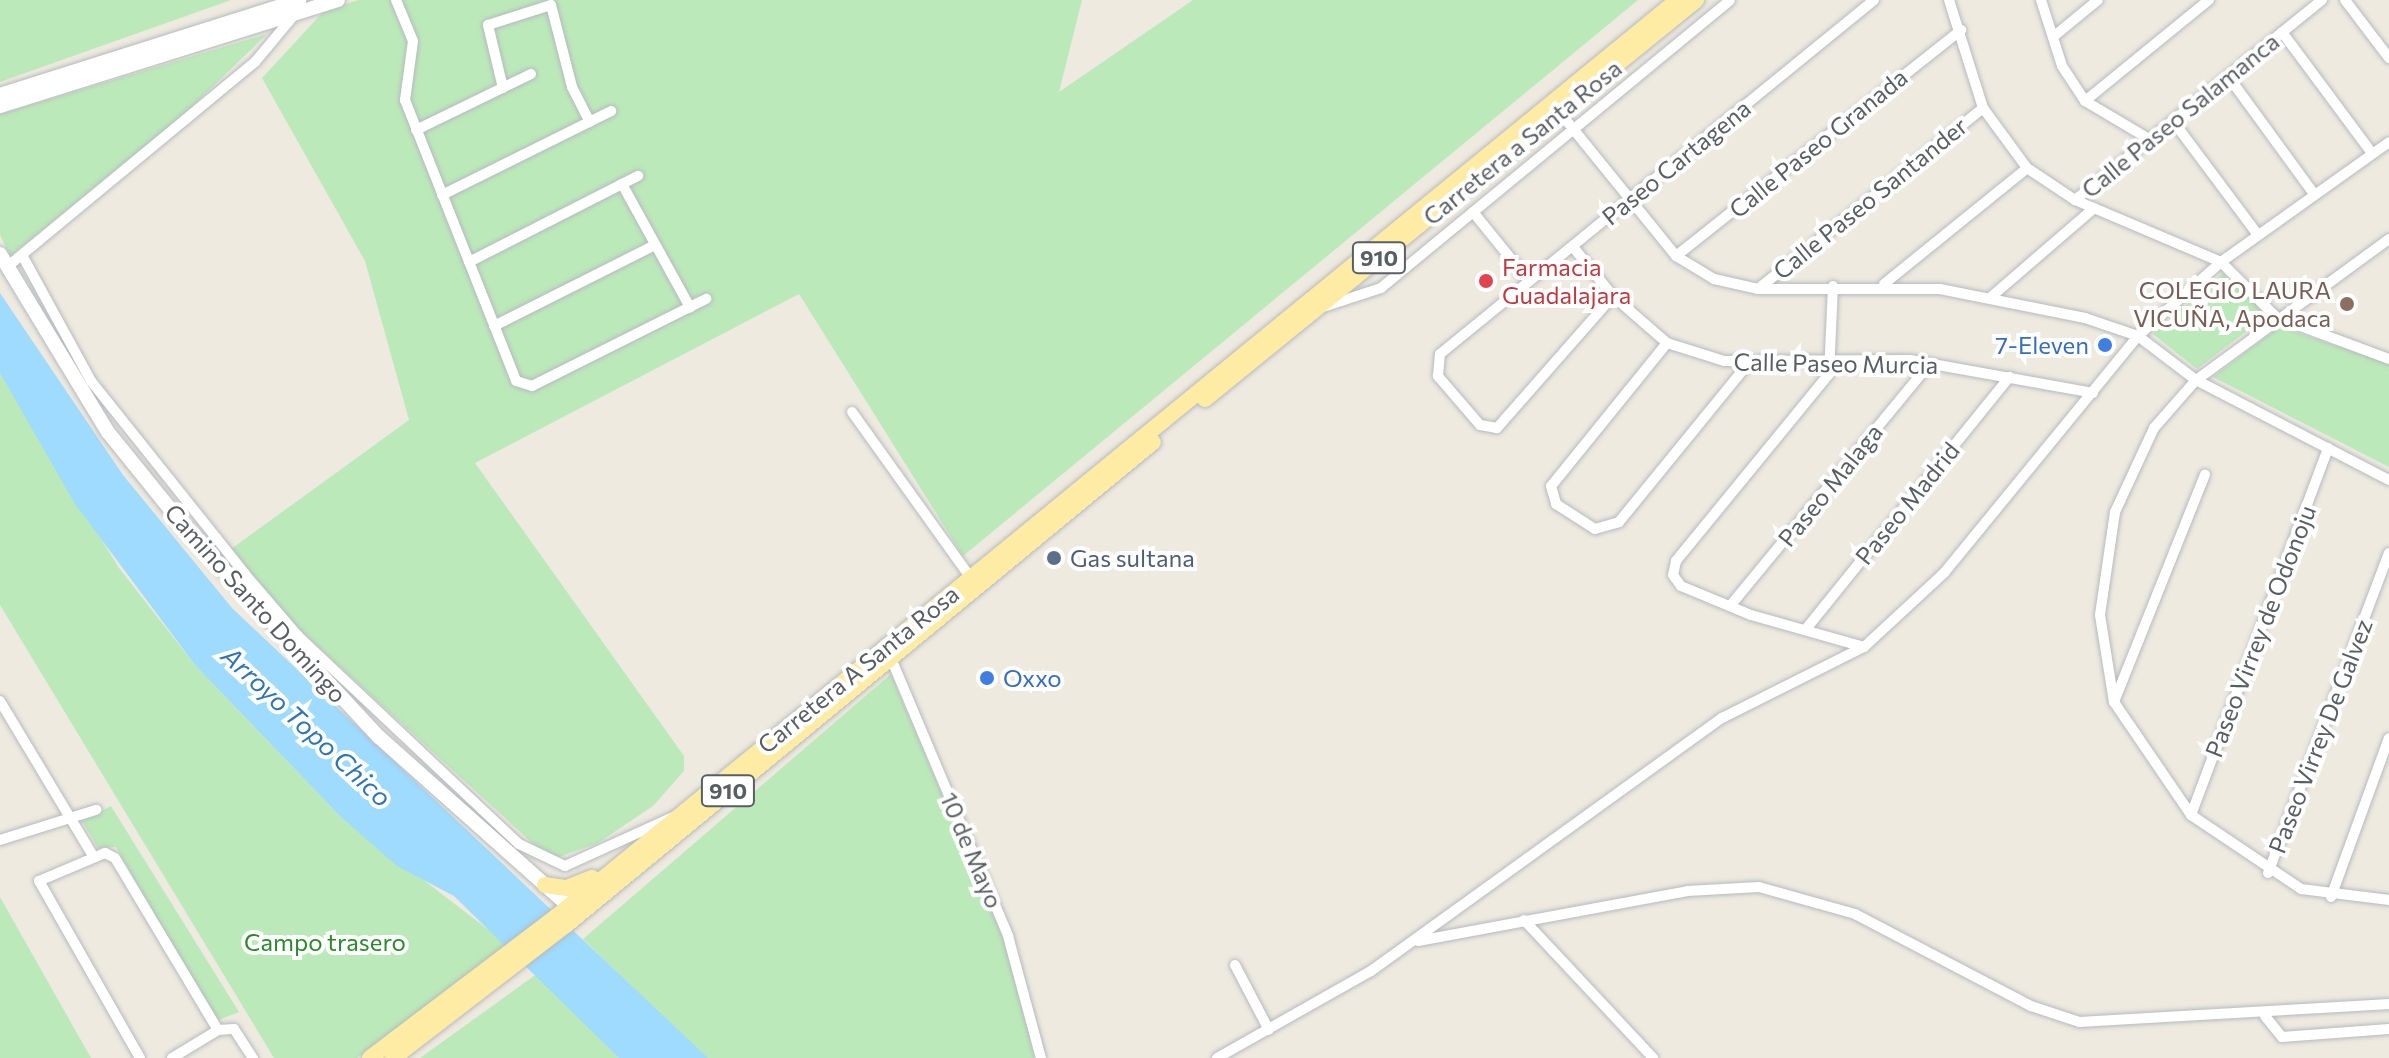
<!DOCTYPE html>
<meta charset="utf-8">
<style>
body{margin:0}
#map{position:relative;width:2389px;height:1058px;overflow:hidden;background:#eeeae0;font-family:Commissioner,sans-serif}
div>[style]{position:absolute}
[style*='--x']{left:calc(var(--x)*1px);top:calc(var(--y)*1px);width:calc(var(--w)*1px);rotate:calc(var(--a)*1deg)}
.green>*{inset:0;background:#bce9ba}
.water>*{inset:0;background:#9fdaff}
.roads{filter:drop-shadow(0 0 2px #b6babf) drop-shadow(0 0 2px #b6babf)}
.street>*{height:10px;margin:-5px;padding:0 5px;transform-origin:5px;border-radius:5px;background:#fff}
.secondary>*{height:14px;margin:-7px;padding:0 7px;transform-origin:7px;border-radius:7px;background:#fff}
.primary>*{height:16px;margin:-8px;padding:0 8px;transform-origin:8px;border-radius:8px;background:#ffeca4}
.dots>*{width:22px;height:22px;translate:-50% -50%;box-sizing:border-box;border:4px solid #fff;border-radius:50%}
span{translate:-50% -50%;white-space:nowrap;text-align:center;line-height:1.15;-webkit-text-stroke:8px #fff;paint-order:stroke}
.shield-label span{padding:2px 6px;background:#fff;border:2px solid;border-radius:6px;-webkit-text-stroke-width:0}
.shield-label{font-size:22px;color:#595e63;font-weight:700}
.street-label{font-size:24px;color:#595e63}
.health-label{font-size:24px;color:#be3a42}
.left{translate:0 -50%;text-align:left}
.education-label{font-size:24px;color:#785e54}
.right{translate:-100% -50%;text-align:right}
.shop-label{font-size:24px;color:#366cbe}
.service-label{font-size:24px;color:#4e5e75}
.park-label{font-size:24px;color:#2c882c}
.water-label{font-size:26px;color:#3075b2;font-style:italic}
</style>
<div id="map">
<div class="green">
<div style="clip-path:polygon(0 0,231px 0,0 82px)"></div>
<div style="clip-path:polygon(358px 0,1082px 0,1059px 92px,1193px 0,1638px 0,963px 556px,799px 294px,475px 463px,684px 756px,684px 771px,653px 806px,598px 843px,559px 857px,541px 851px,220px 557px,409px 420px,365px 261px,262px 78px,324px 11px)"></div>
<div style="clip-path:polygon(267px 34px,174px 124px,10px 256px,0 235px,0 114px)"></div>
<div style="clip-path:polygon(2223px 273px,2268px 315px,2197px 369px,2153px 334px)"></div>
<div style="clip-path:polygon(2279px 327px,2389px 363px,2389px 467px,2213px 377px)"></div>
<div style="clip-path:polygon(0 373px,119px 568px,195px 665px,340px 816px,507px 944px,357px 1058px,274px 1058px,0 605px)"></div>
<div style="clip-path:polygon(891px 674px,1018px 973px,1034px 1058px,704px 1058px,583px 939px)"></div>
<div style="clip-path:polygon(111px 806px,239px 1012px,216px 1021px,116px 847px,98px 848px,82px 821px)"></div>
<div style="clip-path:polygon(0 897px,91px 1058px,0 1058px)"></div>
<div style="clip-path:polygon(538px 973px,619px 1058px,420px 1058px)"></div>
</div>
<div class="water">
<div style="clip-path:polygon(0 293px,123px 475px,232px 608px,708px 1058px,619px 1058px,454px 896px,397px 866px,340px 816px,195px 665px,75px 504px,0 373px)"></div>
</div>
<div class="roads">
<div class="street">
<div style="--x:396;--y:0;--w:44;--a:67.5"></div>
<div style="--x:413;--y:41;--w:60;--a:97.7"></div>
<div style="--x:405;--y:100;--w:302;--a:68.4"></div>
<div style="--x:516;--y:381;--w:17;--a:17"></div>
<div style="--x:532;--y:386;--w:195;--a:-26.6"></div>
<div style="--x:1949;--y:0;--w:113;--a:72.5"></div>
<div style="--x:1983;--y:108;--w:74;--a:53.7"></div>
<div style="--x:2027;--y:168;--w:58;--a:33.7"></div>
<div style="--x:2075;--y:200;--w:159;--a:23"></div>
<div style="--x:2221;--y:262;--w:78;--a:45"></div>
<div style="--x:2276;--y:317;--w:121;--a:20.4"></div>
<div style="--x:2041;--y:0;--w:69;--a:72.3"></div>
<div style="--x:2062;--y:66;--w:42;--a:56.7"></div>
<div style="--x:2085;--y:101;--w:74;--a:30.7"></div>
<div style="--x:2345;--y:0;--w:73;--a:52.8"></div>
<div style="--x:2282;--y:32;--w:151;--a:53.4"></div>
<div style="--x:2053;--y:37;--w:58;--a:-39.4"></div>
<div style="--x:2228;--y:76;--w:146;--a:53.9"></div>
<div style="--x:503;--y:88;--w:65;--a:-103.4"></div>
<div style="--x:488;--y:25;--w:66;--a:-17.6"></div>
<div style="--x:551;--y:5;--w:85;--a:75.6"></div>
<div style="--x:572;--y:87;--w:39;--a:63"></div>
<div style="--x:2085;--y:101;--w:160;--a:-39.2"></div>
<div style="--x:1557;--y:109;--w:189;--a:51"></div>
<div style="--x:1676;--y:256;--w:44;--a:31.2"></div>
<div style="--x:1714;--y:279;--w:45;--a:12.8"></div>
<div style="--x:1758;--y:289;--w:182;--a:0"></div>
<div style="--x:1940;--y:289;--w:148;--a:11.3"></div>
<div style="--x:2085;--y:318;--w:56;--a:18.8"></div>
<div style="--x:2138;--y:336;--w:73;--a:37.2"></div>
<div style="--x:2196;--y:380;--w:217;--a:27.4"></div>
<div style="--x:2173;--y:121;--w:142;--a:53.3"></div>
<div style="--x:416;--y:130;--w:128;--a:-26"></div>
<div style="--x:622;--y:184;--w:141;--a:61.1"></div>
<div style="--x:442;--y:195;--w:189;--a:-26.4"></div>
<div style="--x:2075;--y:200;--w:318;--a:-39"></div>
<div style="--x:1473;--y:212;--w:89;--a:50.9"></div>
<div style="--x:2389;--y:239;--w:239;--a:143.8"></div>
<div style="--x:2196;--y:380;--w:64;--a:131.2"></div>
<div style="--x:2154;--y:428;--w:93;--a:114.9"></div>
<div style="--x:2115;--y:512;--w:104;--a:98.3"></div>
<div style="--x:2100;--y:615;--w:88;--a:80.9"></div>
<div style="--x:2114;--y:702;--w:137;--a:55.7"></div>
<div style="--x:2191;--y:815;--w:133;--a:33.9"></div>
<div style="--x:2301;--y:889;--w:89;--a:7.1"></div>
<div style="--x:1573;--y:247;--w:63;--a:50.8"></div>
<div style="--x:1613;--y:296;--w:72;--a:41"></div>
<div style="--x:1667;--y:343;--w:60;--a:17.5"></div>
<div style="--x:1724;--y:361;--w:186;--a:-0.3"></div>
<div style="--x:1910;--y:360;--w:186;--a:10.2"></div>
<div style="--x:22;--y:255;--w:144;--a:61.3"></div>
<div style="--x:91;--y:381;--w:246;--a:51.4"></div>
<div style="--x:244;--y:573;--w:83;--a:49.4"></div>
<div style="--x:298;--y:636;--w:303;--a:43.3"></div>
<div style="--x:519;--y:844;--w:51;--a:25.6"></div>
<div style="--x:565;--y:866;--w:121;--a:-24.4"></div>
<div style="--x:1676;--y:256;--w:364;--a:-38.4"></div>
<div style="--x:469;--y:262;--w:190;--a:-27"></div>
<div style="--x:7;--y:267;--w:322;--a:-39.6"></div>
<div style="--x:255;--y:62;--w:62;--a:-50.2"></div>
<div style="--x:1884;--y:284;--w:184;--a:-39"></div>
<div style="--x:1833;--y:286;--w:88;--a:92.6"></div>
<div style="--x:1829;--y:374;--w:242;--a:129.3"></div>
<div style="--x:1676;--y:561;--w:14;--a:102"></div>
<div style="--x:1673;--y:575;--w:14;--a:54"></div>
<div style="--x:1681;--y:586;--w:76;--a:22.5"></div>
<div style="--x:1751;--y:615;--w:117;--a:15.8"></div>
<div style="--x:1758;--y:289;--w:289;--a:-38.8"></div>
<div style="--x:1613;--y:296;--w:176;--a:131.3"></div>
<div style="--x:1497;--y:428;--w:17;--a:-170"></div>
<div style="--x:1480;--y:425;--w:65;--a:-130.6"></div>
<div style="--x:1438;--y:376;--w:22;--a:-85"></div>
<div style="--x:1440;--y:354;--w:560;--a:-39.2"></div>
<div style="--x:1991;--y:297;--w:136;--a:-40.8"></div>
<div style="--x:1323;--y:307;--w:61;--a:-18.1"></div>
<div style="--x:1381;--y:288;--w:452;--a:-39.5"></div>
<div style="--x:494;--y:326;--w:178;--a:-26.7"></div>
<div style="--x:1667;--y:343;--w:184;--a:129"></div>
<div style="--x:1551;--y:486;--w:19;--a:74"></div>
<div style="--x:1556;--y:504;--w:46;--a:32.7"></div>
<div style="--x:1595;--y:529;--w:25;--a:-16"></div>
<div style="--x:1619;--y:522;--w:203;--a:-50.8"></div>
<div style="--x:852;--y:412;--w:203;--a:54.4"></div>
<div style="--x:1730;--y:606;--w:315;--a:-50.5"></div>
<div style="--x:1806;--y:629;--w:324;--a:-51.1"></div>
<div style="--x:890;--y:656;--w:304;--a:67.1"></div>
<div style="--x:1008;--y:936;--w:126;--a:74.9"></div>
<div style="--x:0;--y:701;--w:181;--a:59"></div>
<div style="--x:2114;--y:702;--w:245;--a:-68.2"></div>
<div style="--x:2191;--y:815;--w:392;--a:-69.5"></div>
<div style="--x:0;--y:840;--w:101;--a:-17.4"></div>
<div style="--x:2268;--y:873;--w:342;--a:-69.3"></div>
<div style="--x:2331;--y:897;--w:169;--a:-70"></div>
<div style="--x:1524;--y:920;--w:189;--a:46.9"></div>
<div style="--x:1418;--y:941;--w:274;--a:-10.5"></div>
<div style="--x:1687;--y:891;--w:72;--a:-3.2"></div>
<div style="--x:1759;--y:887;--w:100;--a:15.7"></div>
<div style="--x:1855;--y:914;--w:199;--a:27.6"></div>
<div style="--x:2031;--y:1006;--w:51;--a:18.4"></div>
<div style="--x:2079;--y:1022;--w:311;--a:-3.3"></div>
<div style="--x:1235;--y:965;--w:73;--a:62.4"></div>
<div style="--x:2265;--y:1016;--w:27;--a:51"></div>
<div style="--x:2282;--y:1037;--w:107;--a:-4.3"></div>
<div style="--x:140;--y:1058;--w:204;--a:-119.7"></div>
<div style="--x:39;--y:881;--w:72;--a:-23"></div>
<div style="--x:105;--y:853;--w:11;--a:27"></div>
<div style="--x:115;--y:858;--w:200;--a:59.1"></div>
<div style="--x:218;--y:1030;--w:16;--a:-4"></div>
<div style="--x:234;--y:1029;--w:35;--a:57"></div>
<div style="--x:172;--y:1058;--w:54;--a:-31.3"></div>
<div style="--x:1217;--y:1058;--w:177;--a:-29.5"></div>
<div style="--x:1371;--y:971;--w:433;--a:-35.8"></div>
<div style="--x:1722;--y:718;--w:159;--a:-26.6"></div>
<div style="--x:1864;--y:647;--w:109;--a:-42.8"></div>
<div style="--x:1944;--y:573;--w:306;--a:-50.7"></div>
<div style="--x:2138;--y:336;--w:111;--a:-41.7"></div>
<div style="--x:2221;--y:262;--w:206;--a:-35.5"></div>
</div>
<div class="secondary">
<div style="--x:0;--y:95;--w:314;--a:-17.6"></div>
<div style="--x:0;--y:106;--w:354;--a:-17.4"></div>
<div style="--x:0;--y:254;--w:208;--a:58.8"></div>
<div style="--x:108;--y:432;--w:126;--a:51.1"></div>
<div style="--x:187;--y:530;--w:282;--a:47.2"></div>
<div style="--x:379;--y:737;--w:254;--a:41.7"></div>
</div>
<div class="primary">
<div style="--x:1205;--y:399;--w:633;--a:-39.1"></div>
<div style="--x:545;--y:885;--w:22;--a:8"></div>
<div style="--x:567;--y:888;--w:27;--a:-22"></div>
<div style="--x:370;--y:1058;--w:233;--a:-37.2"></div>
<div style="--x:556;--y:917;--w:1449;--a:-39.26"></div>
<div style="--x:393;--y:1058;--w:218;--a:-37.6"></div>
<div style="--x:566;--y:925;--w:760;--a:-39.45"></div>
</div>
</div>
<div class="dots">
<div style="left:1486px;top:281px;background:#e0444e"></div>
<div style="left:2347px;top:304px;background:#8d6e63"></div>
<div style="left:2105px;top:345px;background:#3f7fe0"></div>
<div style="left:1054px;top:558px;background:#5c6f8a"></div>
<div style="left:987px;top:678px;background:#3f7fe0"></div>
</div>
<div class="shield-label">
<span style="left:1379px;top:258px">910</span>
<span style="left:728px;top:791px">910</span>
</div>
<div class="street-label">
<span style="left:2180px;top:115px;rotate:-39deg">Calle Paseo Salamanca</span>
<span style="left:1522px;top:142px;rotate:-39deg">Carretera a Santa Rosa</span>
<span style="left:1818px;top:143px;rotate:-39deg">Calle Paseo Granada</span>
<span style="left:1676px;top:162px;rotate:-39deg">Paseo Cartagena</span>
<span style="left:1870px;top:198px;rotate:-39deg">Calle Paseo Santander</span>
<span style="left:1836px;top:363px;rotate:1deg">Calle Paseo Murcia</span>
<span style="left:1830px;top:485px;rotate:-51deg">Paseo Malaga</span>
<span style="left:1907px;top:503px;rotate:-51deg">Paseo Madrid</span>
<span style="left:256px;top:603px;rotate:48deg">Camino Santo Domingo</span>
<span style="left:2260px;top:631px;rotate:-69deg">Paseo Virrey de Odonoju</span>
<span style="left:858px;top:669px;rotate:-39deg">Carretera A Santa Rosa</span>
<span style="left:2320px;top:736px;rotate:-69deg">Paseo Virrey De Galvez</span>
<span style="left:972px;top:850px;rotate:67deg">10 de Mayo</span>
</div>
<div class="health-label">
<span class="left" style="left:1502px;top:281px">Farmacia<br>Guadalajara</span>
</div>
<div class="education-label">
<span class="right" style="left:2331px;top:304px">COLEGIO LAURA<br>VICUÑA, Apodaca</span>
</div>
<div class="shop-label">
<span class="right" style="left:2089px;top:345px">7-Eleven</span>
<span class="left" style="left:1003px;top:678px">Oxxo</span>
</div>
<div class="service-label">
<span class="left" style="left:1070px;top:558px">Gas sultana</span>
</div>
<div class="park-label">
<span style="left:325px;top:942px">Campo trasero</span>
</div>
<div class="water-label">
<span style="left:307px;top:726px;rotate:43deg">Arroyo Topo Chico</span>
</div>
</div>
